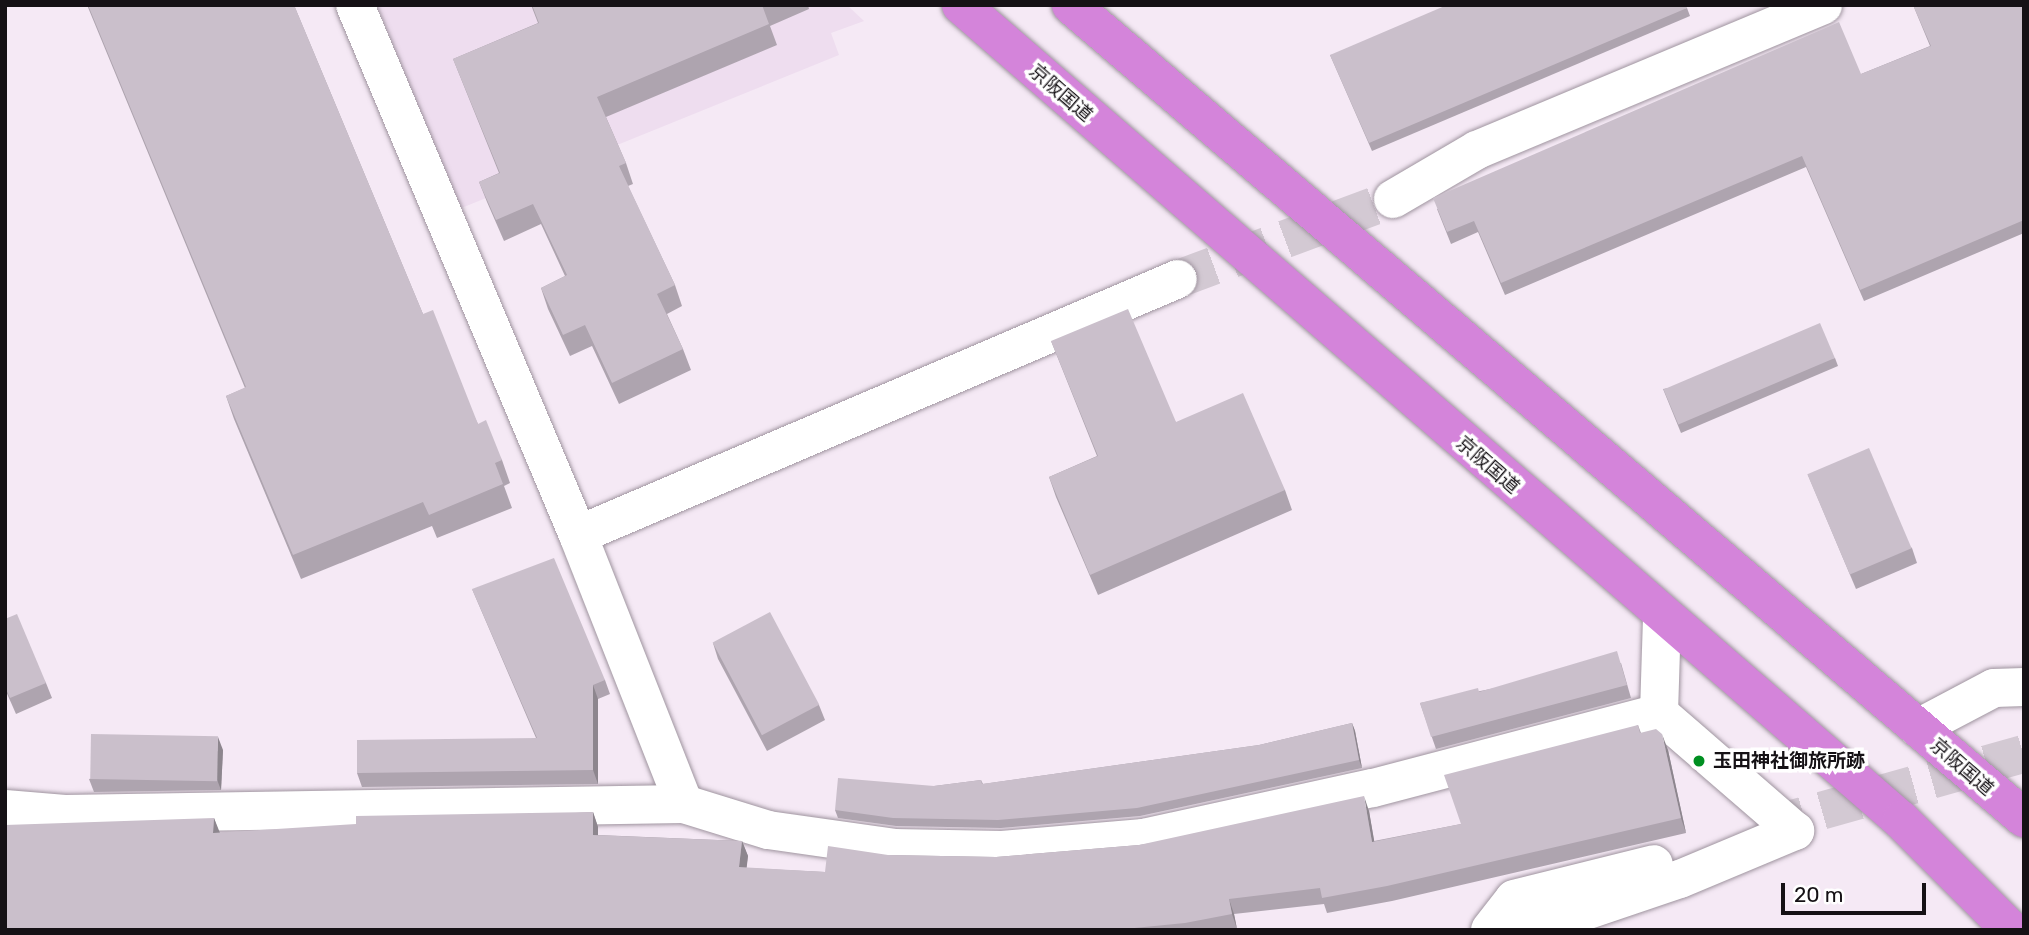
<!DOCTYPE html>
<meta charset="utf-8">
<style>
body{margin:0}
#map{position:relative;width:2029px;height:935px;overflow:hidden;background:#f5e9f5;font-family:Rubik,"Noto Sans JP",sans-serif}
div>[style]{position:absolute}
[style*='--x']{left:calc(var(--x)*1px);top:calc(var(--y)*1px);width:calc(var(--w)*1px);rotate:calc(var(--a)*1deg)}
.built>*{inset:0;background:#eeddef}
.street-tunnel>*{height:38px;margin-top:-19px;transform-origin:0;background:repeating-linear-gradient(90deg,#d3c9d3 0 38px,transparent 0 57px)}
.roads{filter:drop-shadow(0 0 2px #9f949f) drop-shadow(0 0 2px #9f949f)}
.street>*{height:38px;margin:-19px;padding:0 19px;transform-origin:19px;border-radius:19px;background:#fff}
.highway>*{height:38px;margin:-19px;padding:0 19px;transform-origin:19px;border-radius:19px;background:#d484da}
.wall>*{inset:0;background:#aea4af}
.shaded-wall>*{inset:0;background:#8d868e}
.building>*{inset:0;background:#cabfcb;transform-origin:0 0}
.dots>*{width:19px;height:19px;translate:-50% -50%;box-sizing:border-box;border:4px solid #fff;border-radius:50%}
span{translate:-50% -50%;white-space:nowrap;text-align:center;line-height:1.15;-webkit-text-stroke:7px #fff;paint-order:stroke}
.street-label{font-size:19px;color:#151115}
.poi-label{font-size:19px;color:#151115;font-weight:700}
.left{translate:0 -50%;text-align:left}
.frame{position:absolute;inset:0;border:7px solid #151115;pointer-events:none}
.scale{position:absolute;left:1781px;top:883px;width:145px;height:32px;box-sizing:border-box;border:4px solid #151115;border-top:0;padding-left:9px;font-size:21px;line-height:24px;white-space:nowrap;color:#151115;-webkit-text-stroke:5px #fff;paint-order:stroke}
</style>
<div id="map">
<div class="built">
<div style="clip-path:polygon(377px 5px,847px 5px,864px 21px,831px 33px,839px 55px,459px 209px)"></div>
</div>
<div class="street-tunnel">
<div style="--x:1178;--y:279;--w:229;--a:-20.4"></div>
<div style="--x:1767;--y:826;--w:267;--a:-15.7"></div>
</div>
<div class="roads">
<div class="street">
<div style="--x:355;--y:5;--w:575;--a:67.18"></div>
<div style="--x:578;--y:535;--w:289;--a:68.5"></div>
<div style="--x:1393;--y:199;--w:97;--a:-30.3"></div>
<div style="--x:1477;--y:150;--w:375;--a:-22.7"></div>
<div style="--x:578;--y:535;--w:652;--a:-23.11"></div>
<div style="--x:1659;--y:713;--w:96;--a:-88.2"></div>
<div style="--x:1918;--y:728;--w:86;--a:-27.8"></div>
<div style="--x:1994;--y:688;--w:30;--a:-2"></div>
<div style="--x:5;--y:809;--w:60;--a:4.8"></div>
<div style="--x:65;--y:814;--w:619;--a:-0.93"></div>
<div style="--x:684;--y:804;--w:88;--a:17.2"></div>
<div style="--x:768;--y:830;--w:127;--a:8.1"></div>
<div style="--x:894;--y:848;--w:108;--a:1.1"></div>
<div style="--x:1002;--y:850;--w:142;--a:-4.9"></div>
<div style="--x:1143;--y:838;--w:235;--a:-12.3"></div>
<div style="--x:1373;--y:788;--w:296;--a:-14.7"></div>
<div style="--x:1490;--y:930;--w:39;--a:-52"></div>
<div style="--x:1514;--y:899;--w:144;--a:-14"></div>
<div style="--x:1529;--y:930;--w:159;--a:-18.7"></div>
<div style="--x:1680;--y:879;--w:125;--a:-22.7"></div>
<div style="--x:1795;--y:831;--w:180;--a:-139.1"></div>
</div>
<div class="highway">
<div style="--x:961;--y:5;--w:1244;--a:40.93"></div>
<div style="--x:1901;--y:820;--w:156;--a:45"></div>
<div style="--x:1071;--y:5;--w:1253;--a:40.47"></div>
</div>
</div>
<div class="wall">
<div style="clip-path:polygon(87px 5px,294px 5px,423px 314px,478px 424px,502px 460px,510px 483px,504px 486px,512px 508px,437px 538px,432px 526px,301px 579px,234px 419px,226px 396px,245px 388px)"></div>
<div style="clip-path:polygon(531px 5px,808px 5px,809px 9px,770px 26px,777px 45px,606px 117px,626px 163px,633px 184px,628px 186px,675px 285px,682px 306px,667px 314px,683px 349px,691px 370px,619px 404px,592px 346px,570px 356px,548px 309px,541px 288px,565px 276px,541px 224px,504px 241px,487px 202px,479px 182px,499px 173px,453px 59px,538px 23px)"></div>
<div style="clip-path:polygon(1913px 5px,2024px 5px,2024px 233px,1864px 301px,1806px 167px,1505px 295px,1478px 232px,1451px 244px,1437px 209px,1861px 74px,1930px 46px)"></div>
<div style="clip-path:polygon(1687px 8px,1690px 16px,1372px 151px,1330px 55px)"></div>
<div style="clip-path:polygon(1051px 341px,1176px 422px,1285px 490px,1292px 510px,1098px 595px,1056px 497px,1049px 477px,1097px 456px)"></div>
<div style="clip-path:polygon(1835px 358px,1838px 366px,1681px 433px,1663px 389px)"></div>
<div style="clip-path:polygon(1808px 475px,1912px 548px,1917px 563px,1856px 589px)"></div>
<div style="clip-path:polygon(472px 589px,605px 680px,610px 694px,598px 699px,598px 784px,362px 787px,357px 773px,536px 738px)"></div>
<div style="clip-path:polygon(5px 619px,46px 683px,52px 698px,16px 714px,5px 689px)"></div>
<div style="clip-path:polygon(713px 643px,819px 705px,825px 720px,767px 751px,718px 659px)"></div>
<div style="clip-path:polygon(1621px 663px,1631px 698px,1436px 749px,1420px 703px)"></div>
<div style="clip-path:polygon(1352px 723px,1355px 731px,1362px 768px,1140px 816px,1001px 828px,896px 826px,838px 818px,835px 810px,934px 786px,981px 780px,983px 784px,1259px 745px)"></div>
<div style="clip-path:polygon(1638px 725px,1641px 733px,1668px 750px,1686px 833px,1392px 901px,1327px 913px,1324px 904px,1234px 914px,1237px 929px,1234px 930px,5px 930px,214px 818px,219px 833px,593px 812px,598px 827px,598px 835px,742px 841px,748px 856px,746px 868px,825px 872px,888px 855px,996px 857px,1139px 845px,1369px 811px,1374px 841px,1461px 824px)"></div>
<div style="clip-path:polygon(223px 750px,221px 790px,94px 792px,89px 779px)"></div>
</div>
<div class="shaded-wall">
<div style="clip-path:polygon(593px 685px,598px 699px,598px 784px,593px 770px)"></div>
<div style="clip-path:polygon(1352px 723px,1355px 731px,1362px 768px,1359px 760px)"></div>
<div style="clip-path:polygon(1662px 734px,1668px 750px,1686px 833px,1681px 818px)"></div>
<div style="clip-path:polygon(218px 737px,223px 750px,221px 790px,216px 777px)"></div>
<div style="clip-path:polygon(1364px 796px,1369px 811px,1377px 857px,1372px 842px)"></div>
<div style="clip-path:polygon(593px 812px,598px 827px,598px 850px,593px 835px)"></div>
<div style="clip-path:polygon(214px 818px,220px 833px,213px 833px)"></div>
<div style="clip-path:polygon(742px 841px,748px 856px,745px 882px,739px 867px)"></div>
<div style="clip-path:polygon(1229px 899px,1234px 914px,1237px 929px,1232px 914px)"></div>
</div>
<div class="building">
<div style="clip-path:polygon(88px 5px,294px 5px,423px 314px,433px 310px,478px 424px,486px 420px,502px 460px,495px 463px,503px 484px,429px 515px,423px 502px,293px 555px,226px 396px,246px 387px)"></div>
<div style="clip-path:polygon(532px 5px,762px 5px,769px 24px,597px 97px,626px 163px,619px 166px,675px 285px,657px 294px,683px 349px,612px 383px,585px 325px,563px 335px,541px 288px,567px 275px,533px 204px,496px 220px,479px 182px,500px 173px,453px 59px,539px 23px)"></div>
<div style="clip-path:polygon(1447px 5px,1686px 5px,1687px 8px,1369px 143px,1330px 55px)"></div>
<div style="clip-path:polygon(1913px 5px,2024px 5px,2024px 220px,1860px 290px,1802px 156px,1501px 283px,1474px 221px,1447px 232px,1433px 198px,1839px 22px,1861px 74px,1931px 46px)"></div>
<div style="clip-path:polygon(1128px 309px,1176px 422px,1243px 393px,1285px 490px,1090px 575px,1049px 477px,1098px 456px,1051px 341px)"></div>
<div style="left:1820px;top:323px;width:38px;height:170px;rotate:67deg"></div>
<div style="left:1869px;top:448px;width:109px;height:67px;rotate:67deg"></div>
<div style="clip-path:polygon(554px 558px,605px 680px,593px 685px,593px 770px,357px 773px,357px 740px,537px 738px,472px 589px)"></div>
<div style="left:770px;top:612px;width:105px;height:65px;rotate:62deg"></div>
<div style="clip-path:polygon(17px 614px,46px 683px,10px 698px,5px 687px,5px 619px)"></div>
<div style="clip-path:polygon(1617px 651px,1627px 685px,1431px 737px,1420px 703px,1478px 688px,1479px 692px)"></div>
<div style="clip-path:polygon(1352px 723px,1359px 760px,1137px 808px,998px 820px,893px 818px,835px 810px,838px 778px,934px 786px,981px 780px,982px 784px,1259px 745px)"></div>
<div style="clip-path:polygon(1638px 725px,1640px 733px,1656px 729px,1662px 734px,1681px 818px,1387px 886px,1322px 898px,1320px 888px,1229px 899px,1232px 914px,1185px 923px,1114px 930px,672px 930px,536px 928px,536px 930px,5px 930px,5px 825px,214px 818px,213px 833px,356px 824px,356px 816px,593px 812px,593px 835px,742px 841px,739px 867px,825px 872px,828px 846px,888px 855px,996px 857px,1139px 845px,1364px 796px,1372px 842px,1461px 824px,1444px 775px)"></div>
<div style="left:91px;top:734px;width:127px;height:45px;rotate:1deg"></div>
</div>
<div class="dots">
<div style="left:1699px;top:761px;background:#008f21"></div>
</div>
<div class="street-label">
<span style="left:1061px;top:93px;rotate:41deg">京阪国道</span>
<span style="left:1488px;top:465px;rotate:41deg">京阪国道</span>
<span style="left:1962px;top:767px;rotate:41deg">京阪国道</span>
</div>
<div class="poi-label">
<span class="left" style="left:1713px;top:761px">玉田神社御旅所跡</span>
</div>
<div class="frame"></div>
<div class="scale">20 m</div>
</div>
